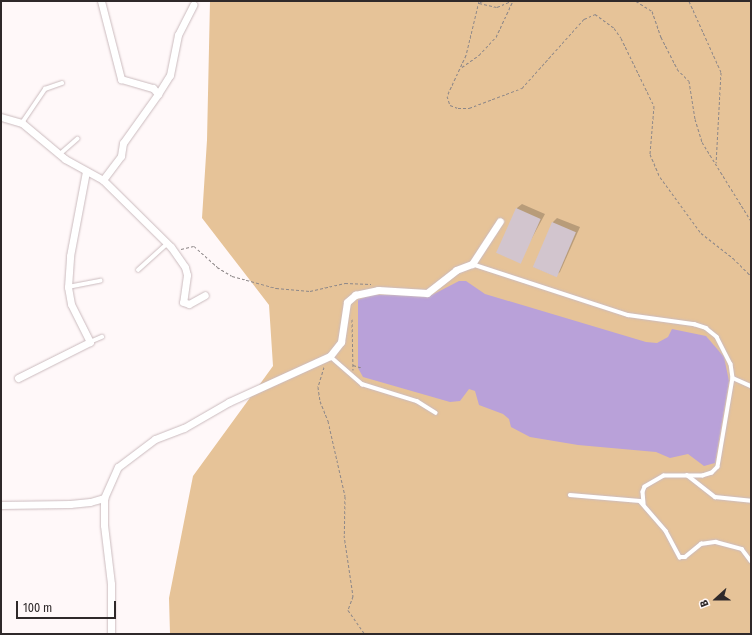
<!DOCTYPE html>
<style>
body{margin:0}
#map{position:relative;width:752px;height:635px;overflow:hidden;background:#fff8f9;font-family:"Fira Sans Condensed",sans-serif}
div>[style]{position:absolute}
[style*='--x']{left:calc(var(--x)*1px);top:calc(var(--y)*1px);width:calc(var(--w)*1px);rotate:calc(var(--a)*1deg)}
.green>*{inset:0;background:#e6c398}
.water>*{inset:0;background:#b9a1d9}
.shadow>*{inset:0;background:#0003}
.building>*{inset:0;background:#d2c5ce;transform-origin:0 0}
.path>*{height:1px;margin-top:-0.5px;transform-origin:0;background:repeating-linear-gradient(90deg,#8d8788 0 3px,transparent 0 5px)}
.roads{filter:drop-shadow(0 0 1px #cbbbbe) drop-shadow(0 0 1px #cbbbbe)}
.lane>*{height:3.5px;margin:-1.75px;padding:0 1.75px;transform-origin:1.75px;border-radius:1.75px;background:#fff}
.street>*{height:7px;margin:-3.5px;padding:0 3.5px;transform-origin:3.5px;border-radius:3.5px;background:#fff}
span{translate:-50% -50%;white-space:nowrap;text-align:center;line-height:1.15;-webkit-text-stroke:3px #fff8f9;paint-order:stroke}
.frame{position:absolute;inset:0;border:2px solid #2f292a;pointer-events:none}
.north{position:absolute;left:696px;top:579px;width:40px;height:40px;-webkit-text-stroke:3px #fff8f9;paint-order:stroke;rotate:249deg;font-size:11px;font-weight:700;line-height:16px;text-align:center;color:#2f292a}
.north::after{content:'';display:block;margin:auto;width:14px;height:18px;background:#2f292a;clip-path:polygon(50% 0,100% 100%,50% 72%,0 100%)}
.scale{position:absolute;left:16px;top:601px;width:100px;height:18px;box-sizing:border-box;border:2px solid #2f292a;border-top:0;padding-left:5px;font-size:12px;line-height:14px;white-space:nowrap;color:#2f292a;-webkit-text-stroke:3px #fff8f9;paint-order:stroke}
</style>
<div id="map">
<div class="green">
<div style="clip-path:polygon(210px 1px,751px 1px,751px 634px,170px 634px,169px 598px,193px 476px,273px 366px,269px 305px,202px 218px,207px 140px)"></div>
</div>
<div class="water">
<div style="clip-path:polygon(459px 281px,466px 281px,485px 294px,646px 342px,657px 343px,668px 337px,672px 329px,706px 336px,724px 357px,729px 381px,715px 463px,704px 466px,688px 454px,670px 458px,656px 452px,578px 445px,530px 437px,511px 427px,509px 419px,503px 414px,479px 405px,475px 391px,469px 389px,460px 401px,450px 402px,363px 377px,358px 368px,358px 300px,371px 295px,432px 295px)"></div>
</div>
<div class="shadow">
<div style="clip-path:polygon(522px 204px,545px 214px,519px 262px,498px 252px,517px 208px)"></div>
<div style="clip-path:polygon(557px 218px,580px 227px,560px 272px,555px 276px,534px 267px,553px 222px)"></div>
</div>
<div class="building">
<div style="left:516px;top:208px;width:27px;height:49px;rotate:24deg"></div>
<div style="left:552px;top:222px;width:26px;height:49px;rotate:23deg"></div>
</div>
<div class="path">
<div style="--x:479;--y:1;--w:56;--a:103.5"></div>
<div style="--x:466;--y:55;--w:45;--a:114.9"></div>
<div style="--x:447;--y:96;--w:9;--a:72"></div>
<div style="--x:450;--y:105;--w:9;--a:21"></div>
<div style="--x:458;--y:108;--w:11;--a:0"></div>
<div style="--x:469;--y:108;--w:57;--a:-20.7"></div>
<div style="--x:522;--y:88;--w:93;--a:-48.1"></div>
<div style="--x:584;--y:19;--w:12;--a:-24"></div>
<div style="--x:595;--y:14;--w:24;--a:36"></div>
<div style="--x:614;--y:28;--w:12;--a:55"></div>
<div style="--x:621;--y:38;--w:76;--a:64.1"></div>
<div style="--x:654;--y:106;--w:48;--a:94.8"></div>
<div style="--x:650;--y:154;--w:25;--a:67"></div>
<div style="--x:660;--y:177;--w:69;--a:53.8"></div>
<div style="--x:701;--y:233;--w:41;--a:38"></div>
<div style="--x:733;--y:258;--w:25;--a:45"></div>
<div style="--x:636;--y:1;--w:19;--a:32"></div>
<div style="--x:652;--y:11;--w:28;--a:71"></div>
<div style="--x:661;--y:37;--w:36;--a:63"></div>
<div style="--x:677;--y:69;--w:17;--a:45"></div>
<div style="--x:689;--y:81;--w:38;--a:81"></div>
<div style="--x:695;--y:119;--w:24;--a:73"></div>
<div style="--x:702;--y:142;--w:93;--a:58.2"></div>
<div style="--x:689;--y:1;--w:78;--a:65.7"></div>
<div style="--x:721;--y:72;--w:91;--a:93.1"></div>
<div style="--x:480;--y:2;--w:3;--a:-18"></div>
<div style="--x:479;--y:3;--w:18;--a:13"></div>
<div style="--x:497;--y:7;--w:15;--a:-23"></div>
<div style="--x:462;--y:67;--w:21;--a:-35"></div>
<div style="--x:479;--y:55;--w:25;--a:-47"></div>
<div style="--x:496;--y:37;--w:40;--a:-65"></div>
<div style="--x:181;--y:249;--w:13;--a:-13"></div>
<div style="--x:194;--y:246;--w:31;--a:42"></div>
<div style="--x:217;--y:267;--w:17;--a:31"></div>
<div style="--x:232;--y:276;--w:46;--a:15.3"></div>
<div style="--x:276;--y:288;--w:34;--a:5"></div>
<div style="--x:310;--y:291;--w:36;--a:-13"></div>
<div style="--x:345;--y:283;--w:26;--a:2"></div>
<div style="--x:352;--y:319;--w:51;--a:88.9"></div>
<div style="--x:353;--y:365;--w:10;--a:17"></div>
<div style="--x:324;--y:367;--w:21;--a:107"></div>
<div style="--x:318;--y:387;--w:14;--a:82"></div>
<div style="--x:320;--y:401;--w:22;--a:68"></div>
<div style="--x:328;--y:421;--w:77;--a:77.2"></div>
<div style="--x:345;--y:496;--w:39;--a:91"></div>
<div style="--x:344;--y:535;--w:62;--a:81.6"></div>
<div style="--x:353;--y:596;--w:15;--a:110"></div>
<div style="--x:348;--y:610;--w:29;--a:55"></div>
</div>
<div class="roads">
<div class="lane">
<div style="--x:22;--y:123;--w:41;--a:-55.9"></div>
<div style="--x:45;--y:89;--w:18;--a:-19"></div>
<div style="--x:60;--y:154;--w:23;--a:-41"></div>
<div style="--x:472;--y:264;--w:164;--a:18.1"></div>
<div style="--x:628;--y:315;--w:67;--a:7.8"></div>
<div style="--x:694;--y:324;--w:13;--a:18"></div>
<div style="--x:706;--y:328;--w:14;--a:39"></div>
<div style="--x:717;--y:337;--w:30;--a:63"></div>
<div style="--x:731;--y:364;--w:14;--a:82"></div>
<div style="--x:733;--y:378;--w:90;--a:99.6"></div>
<div style="--x:718;--y:467;--w:8;--a:135"></div>
<div style="--x:712;--y:473;--w:9;--a:162"></div>
<div style="--x:703;--y:476;--w:39;--a:180"></div>
<div style="--x:664;--y:476;--w:22;--a:150"></div>
<div style="--x:645;--y:487;--w:5;--a:112"></div>
<div style="--x:643;--y:492;--w:12;--a:85"></div>
<div style="--x:138;--y:270;--w:39;--a:-42"></div>
<div style="--x:68;--y:287;--w:33;--a:-11"></div>
<div style="--x:90;--y:342;--w:13;--a:-23"></div>
<div style="--x:330;--y:356;--w:43;--a:41.2"></div>
<div style="--x:362;--y:384;--w:58;--a:17.2"></div>
<div style="--x:417;--y:401;--w:22;--a:32"></div>
<div style="--x:733;--y:378;--w:20;--a:24"></div>
<div style="--x:687;--y:475;--w:36;--a:38"></div>
<div style="--x:715;--y:497;--w:36;--a:6"></div>
<div style="--x:570;--y:495;--w:70;--a:4.9"></div>
<div style="--x:640;--y:501;--w:40;--a:49"></div>
<div style="--x:666;--y:531;--w:30;--a:62"></div>
<div style="--x:680;--y:557;--w:5;--a:0"></div>
<div style="--x:685;--y:557;--w:21;--a:-39"></div>
<div style="--x:701;--y:544;--w:15;--a:-8"></div>
<div style="--x:716;--y:542;--w:27;--a:15"></div>
<div style="--x:742;--y:549;--w:15;--a:53"></div>
</div>
<div class="street">
<div style="--x:101;--y:1;--w:81;--a:75.6"></div>
<div style="--x:121;--y:79;--w:33;--a:16"></div>
<div style="--x:153;--y:88;--w:8;--a:50"></div>
<div style="--x:158;--y:94;--w:60;--a:125.5"></div>
<div style="--x:123;--y:143;--w:13;--a:99"></div>
<div style="--x:121;--y:156;--w:30;--a:127"></div>
<div style="--x:158;--y:94;--w:22;--a:-58"></div>
<div style="--x:170;--y:75;--w:41;--a:-78.7"></div>
<div style="--x:178;--y:35;--w:34;--a:-63"></div>
<div style="--x:1;--y:117;--w:22;--a:16"></div>
<div style="--x:22;--y:123;--w:56;--a:39.9"></div>
<div style="--x:65;--y:159;--w:43;--a:28.9"></div>
<div style="--x:103;--y:180;--w:95;--a:44.6"></div>
<div style="--x:171;--y:247;--w:24;--a:55"></div>
<div style="--x:185;--y:267;--w:8;--a:76"></div>
<div style="--x:187;--y:275;--w:27;--a:98"></div>
<div style="--x:183;--y:302;--w:6;--a:18"></div>
<div style="--x:189;--y:304;--w:18;--a:-29"></div>
<div style="--x:18;--y:378;--w:80;--a:-26.6"></div>
<div style="--x:90;--y:342;--w:42;--a:-116.6"></div>
<div style="--x:71;--y:304;--w:17;--a:-100"></div>
<div style="--x:68;--y:287;--w:31;--a:-86"></div>
<div style="--x:70;--y:256;--w:86;--a:-79.3"></div>
<div style="--x:104;--y:498;--w:27;--a:90"></div>
<div style="--x:104;--y:525;--w:59;--a:83.2"></div>
<div style="--x:111;--y:584;--w:50;--a:90"></div>
<div style="--x:1;--y:505;--w:69;--a:-0.8"></div>
<div style="--x:70;--y:504;--w:20;--a:-6"></div>
<div style="--x:90;--y:502;--w:15;--a:-16"></div>
<div style="--x:104;--y:498;--w:34;--a:-66"></div>
<div style="--x:118;--y:467;--w:46;--a:-37.1"></div>
<div style="--x:155;--y:439;--w:31;--a:-21"></div>
<div style="--x:184;--y:428;--w:52;--a:-30"></div>
<div style="--x:229;--y:402;--w:111;--a:-24.5"></div>
<div style="--x:330;--y:356;--w:18;--a:-52"></div>
<div style="--x:341;--y:342;--w:40;--a:-81.5"></div>
<div style="--x:347;--y:302;--w:11;--a:-41"></div>
<div style="--x:355;--y:295;--w:24;--a:-12"></div>
<div style="--x:378;--y:290;--w:49;--a:3.5"></div>
<div style="--x:427;--y:293;--w:37;--a:-38"></div>
<div style="--x:456;--y:270;--w:17;--a:-21"></div>
<div style="--x:472;--y:264;--w:51;--a:-56.9"></div>
</div>
</div>
<div class="frame"></div>
<div class="north">B</div>
<div class="scale">100 m</div>
</div>
